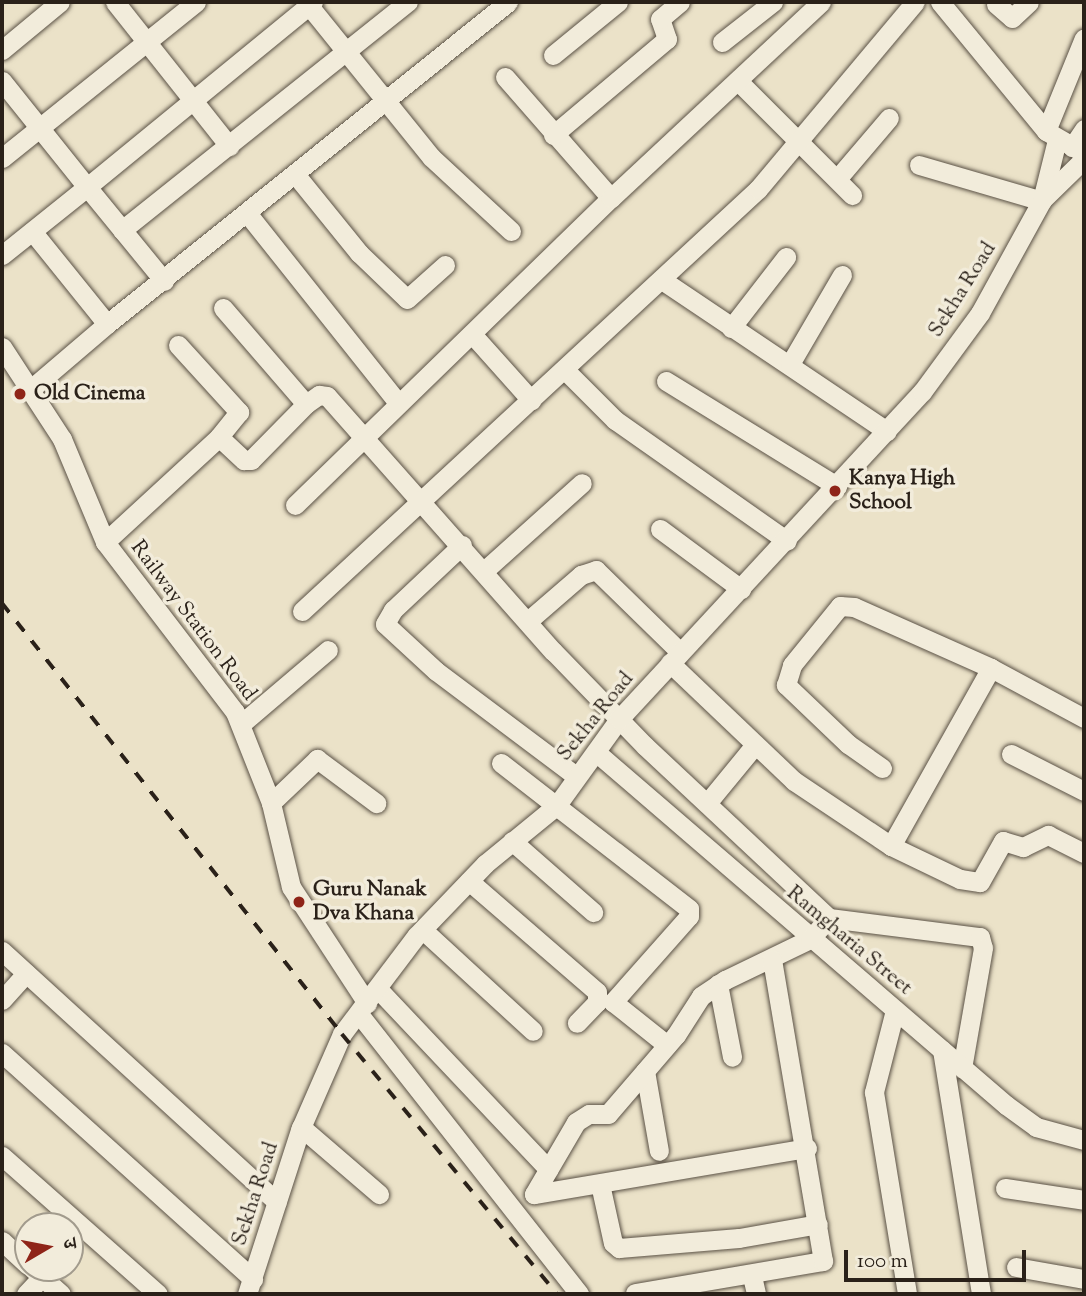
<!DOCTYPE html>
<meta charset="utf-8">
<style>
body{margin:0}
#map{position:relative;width:1086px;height:1296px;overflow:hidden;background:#ebe2c8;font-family:"Sorts Mill Goudy","Noto Serif Devanagari",serif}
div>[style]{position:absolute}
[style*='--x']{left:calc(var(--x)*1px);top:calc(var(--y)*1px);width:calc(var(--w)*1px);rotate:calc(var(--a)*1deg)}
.roads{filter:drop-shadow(0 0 2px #5a5145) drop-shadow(0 0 2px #5a5145)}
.minor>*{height:19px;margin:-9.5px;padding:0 9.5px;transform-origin:9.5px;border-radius:9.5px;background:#f2ecdb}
.rail>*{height:3.5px;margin-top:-1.75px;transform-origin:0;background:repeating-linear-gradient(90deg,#2a2119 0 12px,transparent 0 24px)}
.dots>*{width:19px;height:19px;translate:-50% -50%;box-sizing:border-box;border:4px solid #f2ecdb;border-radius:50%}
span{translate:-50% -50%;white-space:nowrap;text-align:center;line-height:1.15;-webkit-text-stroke:7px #f2ecdb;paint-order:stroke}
.street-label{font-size:21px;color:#2a2119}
.poi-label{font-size:21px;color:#2a2119;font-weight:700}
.left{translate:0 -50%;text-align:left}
.frame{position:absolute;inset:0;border:4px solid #2a2119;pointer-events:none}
.north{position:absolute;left:14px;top:1212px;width:70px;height:70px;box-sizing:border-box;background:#f2ecdb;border:2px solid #a29b8d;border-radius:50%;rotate:80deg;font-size:19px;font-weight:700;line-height:28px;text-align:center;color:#2a2119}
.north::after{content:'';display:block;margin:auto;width:24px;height:32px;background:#8f2418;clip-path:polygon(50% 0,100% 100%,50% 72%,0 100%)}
.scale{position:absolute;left:844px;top:1250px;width:182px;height:32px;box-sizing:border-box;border:4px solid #2a2119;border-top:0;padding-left:9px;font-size:21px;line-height:24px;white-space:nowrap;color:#2a2119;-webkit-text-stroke:5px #f2ecdb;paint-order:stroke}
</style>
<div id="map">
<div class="roads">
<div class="minor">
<div style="--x:115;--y:2;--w:184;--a:51.6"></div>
<div style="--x:306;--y:2;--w:199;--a:51.1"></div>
<div style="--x:431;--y:157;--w:109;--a:42.8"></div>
<div style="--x:940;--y:2;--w:167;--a:50.6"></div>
<div style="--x:1046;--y:131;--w:44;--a:30.1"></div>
<div style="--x:996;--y:4;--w:21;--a:41"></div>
<div style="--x:1012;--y:18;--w:23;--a:-43"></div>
<div style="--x:722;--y:42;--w:65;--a:-38.1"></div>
<div style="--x:2;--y:50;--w:75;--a:-39.6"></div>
<div style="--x:553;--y:55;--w:84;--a:-39.2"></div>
<div style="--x:505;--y:77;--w:161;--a:48.8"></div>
<div style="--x:2;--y:81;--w:136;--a:51.3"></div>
<div style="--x:87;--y:187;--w:109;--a:141.3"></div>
<div style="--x:739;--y:82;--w:160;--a:45"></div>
<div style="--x:1046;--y:131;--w:100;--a:-67.8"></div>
<div style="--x:553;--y:135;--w:149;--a:-40.1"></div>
<div style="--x:667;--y:39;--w:21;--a:-109"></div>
<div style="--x:660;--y:19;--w:26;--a:-40"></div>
<div style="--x:1072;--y:147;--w:22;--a:-56"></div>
<div style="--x:2;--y:158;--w:249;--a:-38.8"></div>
<div style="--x:919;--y:165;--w:128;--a:16.3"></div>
<div style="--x:295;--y:174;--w:102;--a:51"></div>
<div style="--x:359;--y:253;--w:66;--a:43.8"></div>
<div style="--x:407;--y:299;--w:51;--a:-41.8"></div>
<div style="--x:837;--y:179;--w:80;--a:-49.6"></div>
<div style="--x:1042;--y:200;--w:62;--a:-76"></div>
<div style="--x:247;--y:213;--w:243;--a:51.5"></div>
<div style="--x:122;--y:230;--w:366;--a:-38.6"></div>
<div style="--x:662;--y:280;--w:271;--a:33.9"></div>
<div style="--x:164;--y:281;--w:122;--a:-129.3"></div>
<div style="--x:87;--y:187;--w:292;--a:-39.3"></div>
<div style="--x:223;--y:308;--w:127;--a:49.2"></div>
<div style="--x:107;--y:324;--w:514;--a:-38.76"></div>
<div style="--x:731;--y:328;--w:90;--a:-52.2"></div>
<div style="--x:472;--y:334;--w:89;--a:48.2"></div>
<div style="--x:178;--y:345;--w:91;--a:47.7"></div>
<div style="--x:239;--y:412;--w:32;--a:129"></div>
<div style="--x:2;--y:347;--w:110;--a:56.9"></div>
<div style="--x:62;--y:439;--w:112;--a:67.3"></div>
<div style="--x:105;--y:542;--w:214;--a:52.6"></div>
<div style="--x:235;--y:712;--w:98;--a:68.4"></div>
<div style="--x:271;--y:803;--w:86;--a:76.6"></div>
<div style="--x:291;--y:887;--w:139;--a:56.8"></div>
<div style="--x:790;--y:364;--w:103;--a:-59.7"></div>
<div style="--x:565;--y:370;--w:71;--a:45"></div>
<div style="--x:615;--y:420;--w:210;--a:35.1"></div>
<div style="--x:666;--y:381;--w:201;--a:31.6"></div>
<div style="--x:32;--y:388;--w:99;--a:-40.5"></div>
<div style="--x:107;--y:324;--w:119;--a:-128.9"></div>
<div style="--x:295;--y:505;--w:441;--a:-44.2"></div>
<div style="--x:611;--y:198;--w:287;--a:-43"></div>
<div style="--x:660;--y:529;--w:101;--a:36.5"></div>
<div style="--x:105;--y:542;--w:155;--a:-42.6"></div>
<div style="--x:219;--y:437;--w:34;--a:43"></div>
<div style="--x:244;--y:460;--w:7;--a:0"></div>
<div style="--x:251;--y:460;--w:78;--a:-45.5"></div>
<div style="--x:306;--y:404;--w:16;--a:-35"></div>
<div style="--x:319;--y:395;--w:8;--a:7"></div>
<div style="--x:327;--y:396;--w:341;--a:48.5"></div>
<div style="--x:553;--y:651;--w:132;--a:45.9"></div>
<div style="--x:645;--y:746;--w:252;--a:43.1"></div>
<div style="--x:829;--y:918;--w:152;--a:7.2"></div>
<div style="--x:980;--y:937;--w:11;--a:75"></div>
<div style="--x:983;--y:948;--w:122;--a:99.9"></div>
<div style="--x:462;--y:545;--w:95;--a:136.7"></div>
<div style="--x:393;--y:610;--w:16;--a:120"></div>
<div style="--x:385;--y:624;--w:69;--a:42.7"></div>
<div style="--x:436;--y:671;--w:176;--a:36.9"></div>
<div style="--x:485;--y:570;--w:130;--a:-41.9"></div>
<div style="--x:302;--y:611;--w:621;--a:-42.78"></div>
<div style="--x:758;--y:189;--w:244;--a:-50"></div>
<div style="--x:529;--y:620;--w:69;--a:-40.9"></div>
<div style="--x:581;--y:575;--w:16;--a:-18"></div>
<div style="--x:596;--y:570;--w:117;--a:44.3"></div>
<div style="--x:670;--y:663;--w:171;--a:43.6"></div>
<div style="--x:794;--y:781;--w:117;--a:33.8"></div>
<div style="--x:891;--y:846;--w:76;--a:25.6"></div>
<div style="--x:960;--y:879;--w:20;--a:9"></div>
<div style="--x:980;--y:882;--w:47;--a:-60.7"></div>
<div style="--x:1003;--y:841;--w:21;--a:17"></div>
<div style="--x:1023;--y:847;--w:28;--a:-26"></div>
<div style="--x:1048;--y:835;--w:40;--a:26.6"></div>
<div style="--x:241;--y:724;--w:114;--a:-40.4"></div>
<div style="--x:597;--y:753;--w:540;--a:40.72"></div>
<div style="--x:1006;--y:1105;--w:37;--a:36"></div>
<div style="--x:1036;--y:1127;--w:50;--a:15.2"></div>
<div style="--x:1011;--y:754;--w:82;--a:26.9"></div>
<div style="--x:501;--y:763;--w:238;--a:37.8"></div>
<div style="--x:689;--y:909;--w:7;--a:90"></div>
<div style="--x:689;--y:916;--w:115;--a:131.5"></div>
<div style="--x:613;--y:1002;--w:69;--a:38.5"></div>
<div style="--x:882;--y:768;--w:42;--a:-144.8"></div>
<div style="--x:848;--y:744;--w:86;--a:-136.4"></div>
<div style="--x:786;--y:685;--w:21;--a:-73"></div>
<div style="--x:792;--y:665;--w:76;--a:-50.9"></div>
<div style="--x:840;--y:606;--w:14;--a:4"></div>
<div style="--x:854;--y:607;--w:150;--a:24"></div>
<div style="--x:991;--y:668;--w:106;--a:28.3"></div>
<div style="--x:708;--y:802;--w:72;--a:-50.6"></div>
<div style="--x:271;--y:803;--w:64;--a:-43.7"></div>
<div style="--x:317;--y:759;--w:74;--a:36.7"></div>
<div style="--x:512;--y:841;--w:108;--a:41.2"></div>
<div style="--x:891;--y:846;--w:204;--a:-60.7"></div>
<div style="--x:469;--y:881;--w:169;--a:40.9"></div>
<div style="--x:597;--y:992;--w:10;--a:90"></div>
<div style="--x:597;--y:1002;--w:29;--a:134"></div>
<div style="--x:423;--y:930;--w:149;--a:42.6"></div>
<div style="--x:2;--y:951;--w:372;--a:42.4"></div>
<div style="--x:718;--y:984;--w:74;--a:79.1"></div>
<div style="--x:378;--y:989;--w:248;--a:46.6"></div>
<div style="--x:2;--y:1000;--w:36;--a:-48"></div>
<div style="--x:895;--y:1010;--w:85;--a:104.4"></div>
<div style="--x:874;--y:1092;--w:205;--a:80.7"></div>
<div style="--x:359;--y:1014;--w:356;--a:51.8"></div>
<div style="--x:942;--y:1050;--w:247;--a:80.9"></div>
<div style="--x:2;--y:1053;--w:338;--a:42"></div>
<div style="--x:645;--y:1071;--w:81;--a:80.1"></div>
<div style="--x:301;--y:1127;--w:103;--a:40.7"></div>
<div style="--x:807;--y:1148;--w:277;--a:170.4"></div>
<div style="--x:534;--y:1194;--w:83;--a:-59.7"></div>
<div style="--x:576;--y:1122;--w:15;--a:-32"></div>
<div style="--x:589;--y:1114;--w:19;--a:0"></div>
<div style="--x:608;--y:1114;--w:104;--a:-49.3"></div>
<div style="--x:676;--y:1035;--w:46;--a:-57.3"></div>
<div style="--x:701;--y:996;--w:29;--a:-34"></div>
<div style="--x:725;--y:980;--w:94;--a:-25.8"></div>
<div style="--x:810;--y:939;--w:28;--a:-48"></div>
<div style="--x:2;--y:1156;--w:208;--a:41.5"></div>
<div style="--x:600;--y:1184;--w:60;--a:77.6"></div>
<div style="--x:613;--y:1243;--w:8;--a:40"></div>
<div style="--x:619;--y:1248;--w:120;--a:-4.8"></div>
<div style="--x:739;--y:1238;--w:80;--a:-10"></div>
<div style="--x:1005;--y:1188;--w:80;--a:8.6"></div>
<div style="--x:2;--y:1241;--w:35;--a:43"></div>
<div style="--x:1016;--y:1267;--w:69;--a:10"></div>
<div style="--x:32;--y:1268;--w:39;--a:42"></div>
<div style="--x:752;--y:1276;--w:18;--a:77"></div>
<div style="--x:635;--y:1293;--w:191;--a:-9.7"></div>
<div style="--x:823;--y:1261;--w:306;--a:-99.6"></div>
<div style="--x:26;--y:1294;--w:23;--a:-47"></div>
<div style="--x:247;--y:1294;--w:172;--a:-72.1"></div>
<div style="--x:300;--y:1130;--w:105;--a:-66.4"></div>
<div style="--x:342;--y:1034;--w:123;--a:-52.9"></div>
<div style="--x:416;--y:936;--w:100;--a:-46.2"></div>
<div style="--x:485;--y:864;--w:93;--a:-39.3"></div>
<div style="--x:557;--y:805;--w:106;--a:-54.2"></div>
<div style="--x:619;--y:719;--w:446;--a:-47.2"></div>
<div style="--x:922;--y:392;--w:98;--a:-53.7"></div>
<div style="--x:980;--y:313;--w:129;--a:-61.2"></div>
<div style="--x:1042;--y:200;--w:59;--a:-44.3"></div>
</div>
</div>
<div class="rail">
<div style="--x:2;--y:603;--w:549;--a:51.73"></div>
<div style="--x:342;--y:1034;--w:337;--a:50.4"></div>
</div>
<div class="dots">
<div style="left:20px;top:394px;background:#8f2418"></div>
<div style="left:835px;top:491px;background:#8f2418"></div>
<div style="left:299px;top:902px;background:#8f2418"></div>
</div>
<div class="street-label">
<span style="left:963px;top:290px;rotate:-58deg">Sekha Road</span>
<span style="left:193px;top:621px;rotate:53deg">Railway Station Road</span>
<span style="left:596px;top:717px;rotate:-51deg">Sekha Road</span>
<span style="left:849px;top:941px;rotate:40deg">Ramgharia Street</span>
<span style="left:256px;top:1194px;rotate:-72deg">Sekha Road</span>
</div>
<div class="poi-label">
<span class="left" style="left:34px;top:394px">Old Cinema</span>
<span class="left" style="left:849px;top:491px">Kanya High<br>School</span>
<span class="left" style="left:313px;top:902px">Guru Nanak<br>Dva Khana</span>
</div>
<div class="frame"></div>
<div class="north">उ</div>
<div class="scale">100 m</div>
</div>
